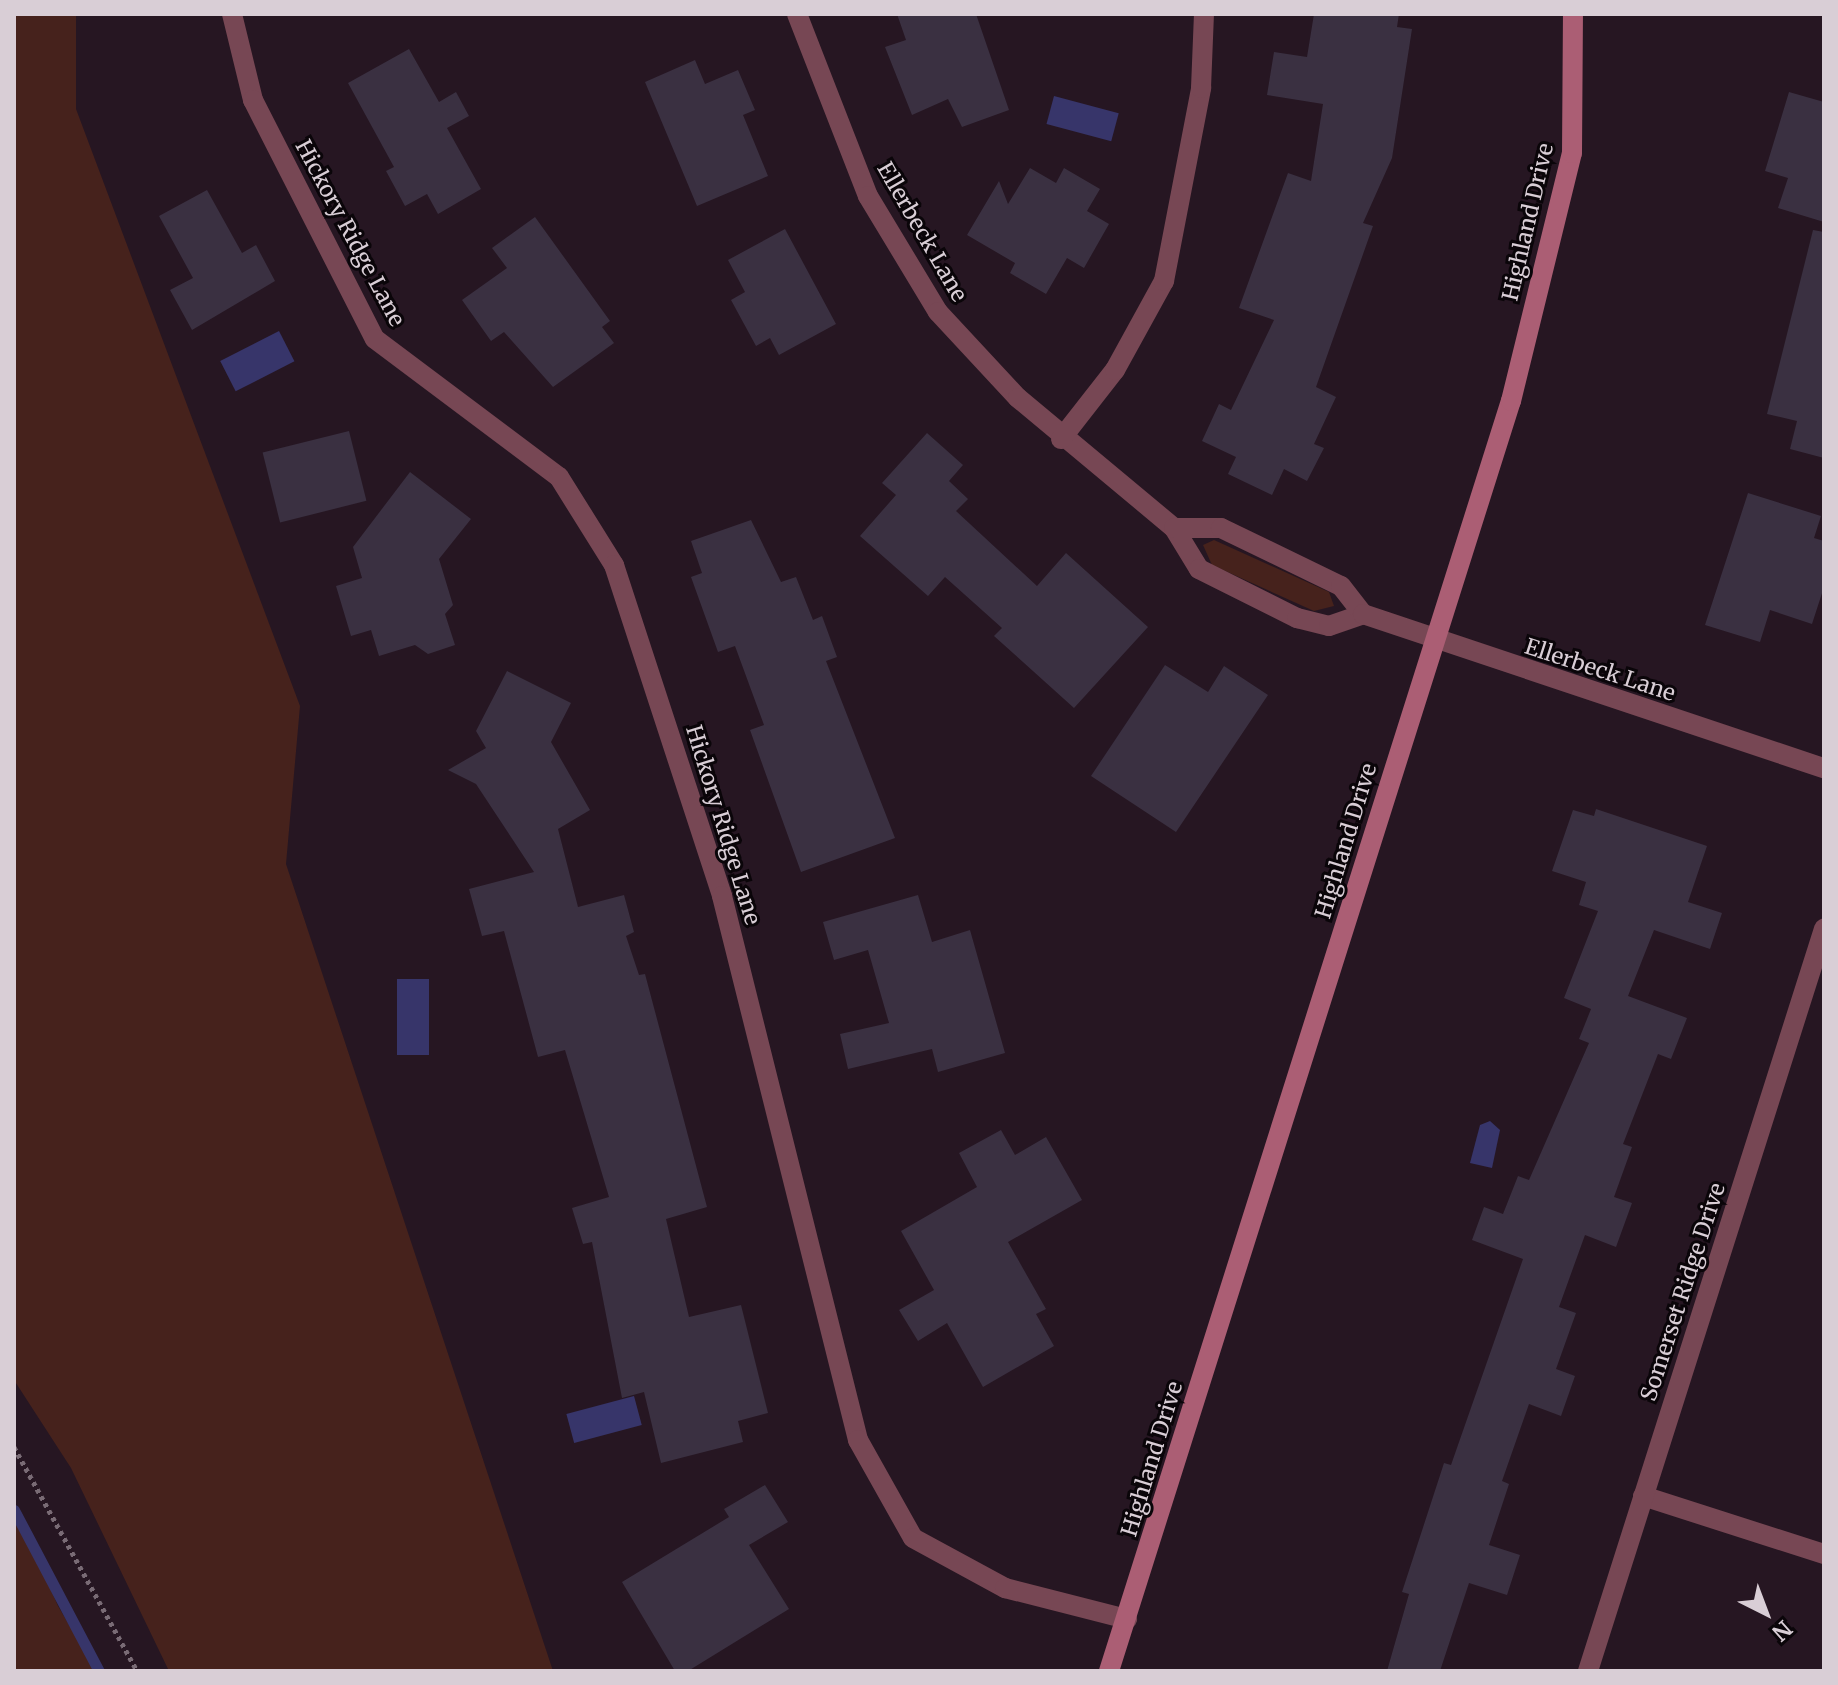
<!DOCTYPE html>
<style>
body{margin:0}
#map{position:relative;width:1838px;height:1685px;overflow:hidden;background:#261622;font-family:Merriweather,serif}
div>[style]{position:absolute}
[style*='--x']{left:calc(var(--x)*1px);top:calc(var(--y)*1px);width:calc(var(--w)*1px);rotate:calc(var(--a)*1deg)}
.green>*{inset:0;background:#46221c}
.water>*{inset:0;background:#37356a;transform-origin:0 0}
.stream>*{height:11px;margin:-5.5px;padding:0 5.5px;transform-origin:5.5px;border-radius:5.5px;background:#37356a}
.building>*{inset:0;background:#3a3041;transform-origin:0 0}
.path>*{height:5px;margin-top:-2.5px;transform-origin:0;background:repeating-linear-gradient(90deg,#796b75 0 4px,transparent 0 8px)}
.street>*{height:20px;margin:-10px;padding:0 10px;transform-origin:10px;border-radius:10px;background:#774754}
.secondary>*{height:20px;margin:-10px;padding:0 10px;transform-origin:10px;border-radius:10px;background:#ab5e74}
span{translate:-50% -50%;white-space:nowrap;text-align:center;line-height:1.15;-webkit-text-stroke:6px #0a0509;paint-order:stroke}
.street-label{font-size:22px;color:#d9ced6}
.frame{position:absolute;inset:0;border:16px solid #d9ced6;pointer-events:none}
.north{position:absolute;left:1726px;top:1573px;width:80px;height:80px;-webkit-text-stroke:6px #0a0509;paint-order:stroke;rotate:138deg;font-size:22px;font-weight:700;line-height:32px;text-align:center;color:#d9ced6}
.north::after{content:'';display:block;margin:auto;width:28px;height:36px;background:#d9ced6;clip-path:polygon(50% 0,100% 100%,50% 72%,0 100%)}
</style>
<div id="map">
<div class="green">
<div style="clip-path:polygon(14px 14px,76px 14px,76px 109px,300px 706px,286px 864px,553px 1671px,169px 1671px,71px 1468px,14px 1380px)"></div>
<div style="clip-path:polygon(1214px 540px,1329px 592px,1334px 606px,1314px 611px,1212px 565px,1203px 545px)"></div>
<div style="clip-path:polygon(14px 1508px,58px 1606px,96px 1671px,14px 1671px)"></div>
</div>
<div class="water">
<div style="left:1054px;top:96px;width:67px;height:29px;rotate:15deg"></div>
<div style="left:279px;top:331px;width:34px;height:66px;rotate:63deg"></div>
<div style="left:397px;top:979px;width:32px;height:76px"></div>
<div style="clip-path:polygon(1490px 1121px,1500px 1130px,1492px 1168px,1470px 1163px,1480px 1125px)"></div>
<div style="left:634px;top:1396px;width:30px;height:70px;rotate:75deg"></div>
</div>
<div class="stream">
<div style="--x:14;--y:1510;--w:182;--a:62.2"></div>
</div>
<div class="building">
<div style="clip-path:polygon(897px 14px,976px 14px,1009px 110px,962px 127px,948px 99px,912px 115px,885px 47px,906px 40px)"></div>
<div style="clip-path:polygon(1314px 14px,1399px 14px,1397px 27px,1412px 29px,1392px 158px,1363px 223px,1373px 226px,1316px 387px,1336px 397px,1314px 444px,1324px 448px,1307px 481px,1284px 469px,1272px 495px,1228px 474px,1236px 457px,1202px 441px,1219px 404px,1231px 410px,1274px 320px,1239px 308px,1288px 173px,1311px 181px,1323px 104px,1267px 95px,1274px 52px,1307px 57px)"></div>
<div style="clip-path:polygon(409px 49px,439px 102px,456px 92px,469px 116px,447px 128px,481px 189px,438px 214px,427px 194px,405px 206px,386px 171px,394px 167px,348px 83px)"></div>
<div style="clip-path:polygon(695px 60px,705px 84px,738px 70px,755px 110px,743px 115px,768px 176px,697px 206px,645px 82px)"></div>
<div style="clip-path:polygon(1789px 92px,1824px 102px,1824px 222px,1778px 208px,1788px 178px,1765px 171px)"></div>
<div style="clip-path:polygon(1030px 168px,1056px 183px,1064px 168px,1100px 189px,1087px 211px,1109px 224px,1084px 268px,1067px 258px,1046px 294px,1010px 273px,1015px 263px,967px 235px,999px 181px,1008px 204px)"></div>
<div style="clip-path:polygon(207px 190px,242px 253px,256px 245px,275px 281px,192px 330px,170px 290px,193px 278px,159px 216px)"></div>
<div style="clip-path:polygon(535px 217px,610px 321px,602px 327px,614px 343px,553px 387px,504px 332px,491px 341px,462px 300px,507px 268px,492px 248px)"></div>
<div style="clip-path:polygon(785px 229px,836px 324px,779px 355px,770px 338px,756px 346px,731px 300px,745px 292px,728px 260px)"></div>
<div style="clip-path:polygon(1813px 230px,1824px 232px,1824px 458px,1790px 449px,1797px 421px,1767px 414px)"></div>
<div style="left:349px;top:431px;width:72px;height:89px;rotate:76deg"></div>
<div style="clip-path:polygon(927px 433px,963px 465px,949px 481px,968px 499px,956px 511px,1037px 586px,1066px 553px,1148px 627px,1074px 708px,994px 636px,1002px 628px,945px 577px,928px 596px,860px 536px,896px 495px,882px 483px)"></div>
<div style="clip-path:polygon(410px 472px,471px 519px,439px 559px,453px 605px,445px 614px,455px 645px,428px 654px,415px 645px,379px 656px,371px 630px,351px 636px,336px 586px,362px 578px,353px 547px)"></div>
<div style="clip-path:polygon(1748px 493px,1821px 516px,1814px 538px,1824px 541px,1824px 587px,1812px 624px,1770px 610px,1760px 642px,1705px 625px)"></div>
<div style="clip-path:polygon(751px 520px,781px 582px,796px 577px,813px 620px,822px 616px,837px 657px,826px 661px,895px 838px,801px 872px,750px 730px,764px 725px,735px 646px,718px 652px,691px 577px,702px 573px,691px 541px)"></div>
<div style="clip-path:polygon(1165px 665px,1208px 692px,1224px 666px,1268px 695px,1176px 832px,1091px 776px)"></div>
<div style="clip-path:polygon(507px 671px,571px 703px,551px 742px,590px 810px,558px 829px,578px 907px,624px 895px,634px 932px,626px 936px,639px 975px,645px 974px,707px 1207px,666px 1219px,689px 1317px,741px 1305px,768px 1413px,738px 1421px,743px 1442px,661px 1463px,644px 1392px,622px 1398px,592px 1242px,583px 1244px,572px 1208px,609px 1197px,565px 1050px,538px 1057px,504px 931px,482px 936px,469px 889px,534px 872px,476px 784px,448px 770px,486px 748px,476px 731px)"></div>
<div style="clip-path:polygon(1596px 809px,1707px 846px,1688px 902px,1722px 913px,1710px 949px,1654px 930px,1628px 996px,1687px 1018px,1671px 1059px,1658px 1054px,1623px 1144px,1632px 1147px,1614px 1197px,1632px 1203px,1616px 1247px,1585px 1235px,1559px 1307px,1576px 1313px,1556px 1369px,1575px 1376px,1561px 1416px,1529px 1404px,1502px 1481px,1509px 1484px,1489px 1545px,1520px 1555px,1507px 1595px,1469px 1583px,1440px 1671px,1387px 1671px,1409px 1594px,1402px 1592px,1444px 1463px,1451px 1465px,1523px 1259px,1472px 1240px,1484px 1207px,1503px 1214px,1518px 1176px,1529px 1180px,1589px 1043px,1579px 1039px,1591px 1009px,1564px 998px,1598px 911px,1579px 905px,1586px 882px,1552px 871px,1573px 810px,1594px 816px)"></div>
<div style="clip-path:polygon(918px 895px,932px 942px,970px 930px,1005px 1053px,938px 1072px,932px 1049px,848px 1069px,840px 1034px,889px 1023px,868px 950px,834px 960px,823px 922px)"></div>
<div style="clip-path:polygon(1001px 1130px,1015px 1155px,1046px 1137px,1082px 1200px,1008px 1242px,1046px 1309px,1036px 1314px,1054px 1346px,983px 1387px,947px 1323px,918px 1341px,899px 1310px,934px 1290px,901px 1231px,977px 1187px,959px 1153px)"></div>
<div style="clip-path:polygon(765px 1485px,788px 1522px,749px 1545px,789px 1609px,688px 1671px,675px 1671px,622px 1582px,729px 1517px,724px 1509px)"></div>
</div>
<div class="path">
<div style="--x:14;--y:1447;--w:256;--a:61.2"></div>
</div>
<div class="street">
<div style="--x:232;--y:14;--w:89;--a:76.3"></div>
<div style="--x:253;--y:100;--w:268;--a:63"></div>
<div style="--x:375;--y:339;--w:230;--a:36.9"></div>
<div style="--x:559;--y:477;--w:104;--a:58"></div>
<div style="--x:614;--y:565;--w:348;--a:71.9"></div>
<div style="--x:722;--y:896;--w:561;--a:75.96"></div>
<div style="--x:858;--y:1440;--w:112;--a:60.7"></div>
<div style="--x:913;--y:1538;--w:105;--a:28.5"></div>
<div style="--x:1005;--y:1588;--w:126;--a:14.3"></div>
<div style="--x:797;--y:14;--w:195;--a:68.7"></div>
<div style="--x:868;--y:196;--w:135;--a:58.9"></div>
<div style="--x:938;--y:312;--w:117;--a:47.1"></div>
<div style="--x:1018;--y:398;--w:203;--a:39.8"></div>
<div style="--x:1174;--y:528;--w:48;--a:58.6"></div>
<div style="--x:1199;--y:569;--w:110;--a:26.6"></div>
<div style="--x:1297;--y:618;--w:33;--a:14"></div>
<div style="--x:1329;--y:626;--w:36;--a:-19"></div>
<div style="--x:1061;--y:439;--w:88;--a:-52"></div>
<div style="--x:1115;--y:370;--w:102;--a:-61.2"></div>
<div style="--x:1164;--y:281;--w:197;--a:-79.1"></div>
<div style="--x:1201;--y:88;--w:74;--a:-87.7"></div>
<div style="--x:1174;--y:528;--w:47;--a:0"></div>
<div style="--x:1221;--y:528;--w:133;--a:25.8"></div>
<div style="--x:1341;--y:586;--w:36;--a:52"></div>
<div style="--x:1363;--y:614;--w:486;--a:18.5"></div>
<div style="--x:1643;--y:1496;--w:190;--a:17.8"></div>
<div style="--x:1588;--y:1671;--w:779;--a:-72.36"></div>
</div>
<div class="secondary">
<div style="--x:1109;--y:1671;--w:1332;--a:-72.44"></div>
<div style="--x:1511;--y:401;--w:255;--a:-76.2"></div>
<div style="--x:1572;--y:153;--w:139;--a:-89.6"></div>
</div>
<div class="street-label">
<span style="left:1528px;top:222px;rotate:-77deg">Highland Drive</span>
<span style="left:922px;top:232px;rotate:60deg">Ellerbeck Lane</span>
<span style="left:350px;top:233px;rotate:62deg">Hickory Ridge Lane</span>
<span style="left:1600px;top:670px;rotate:18deg">Ellerbeck Lane</span>
<span style="left:723px;top:825px;rotate:73deg">Hickory Ridge Lane</span>
<span style="left:1346px;top:841px;rotate:-73deg">Highland Drive</span>
<span style="left:1683px;top:1292px;rotate:-72deg">Somerset Ridge Drive</span>
<span style="left:1152px;top:1459px;rotate:-73deg">Highland Drive</span>
</div>
<div class="frame"></div>
<div class="north">N</div>
</div>
